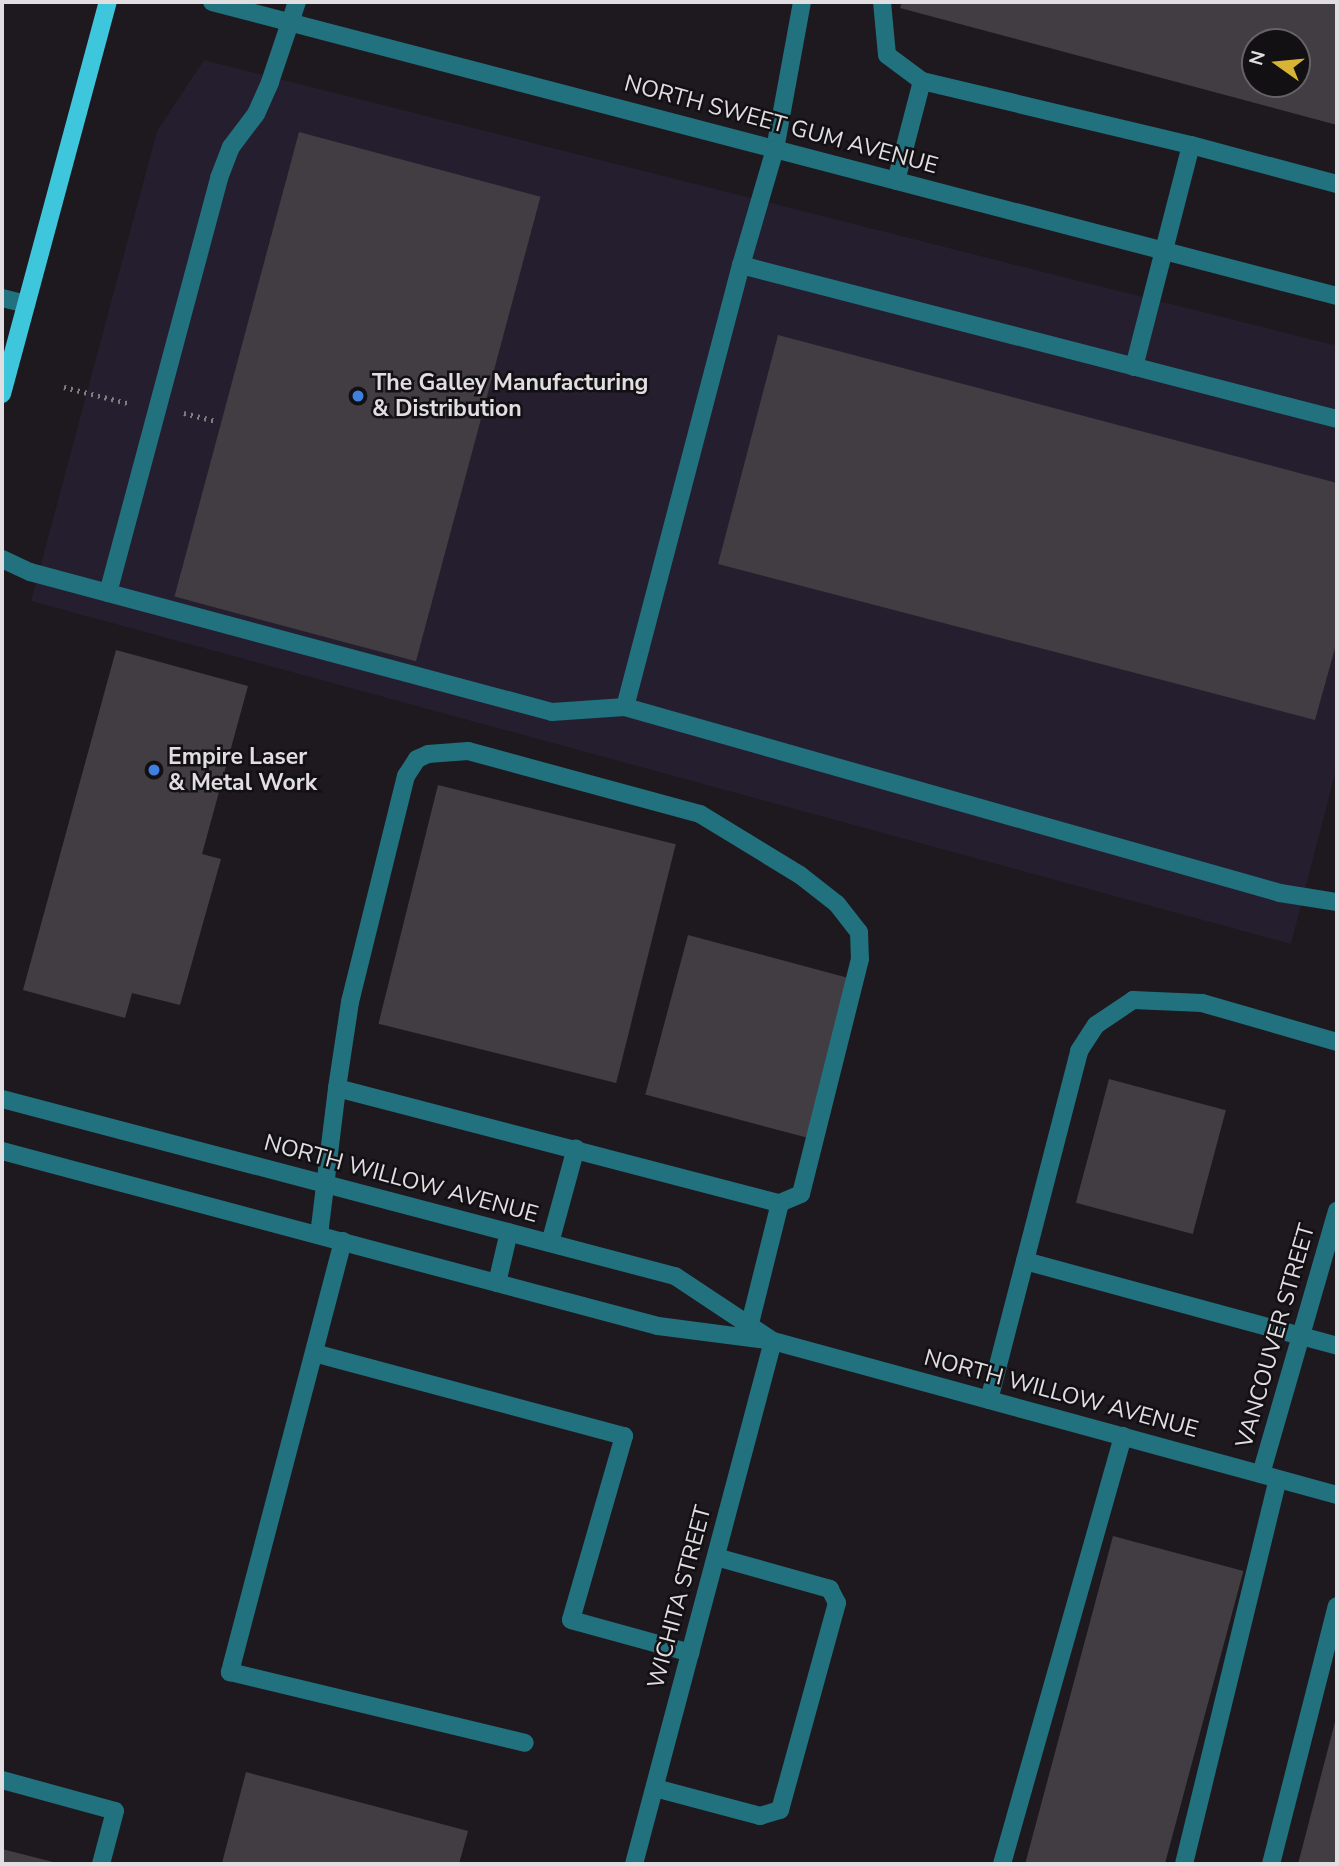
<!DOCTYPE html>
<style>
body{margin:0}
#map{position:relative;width:1339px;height:1866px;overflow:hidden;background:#1d191e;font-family:"Nunito Sans",sans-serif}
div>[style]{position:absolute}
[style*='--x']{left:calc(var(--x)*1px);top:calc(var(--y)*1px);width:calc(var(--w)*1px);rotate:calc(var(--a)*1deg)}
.industrial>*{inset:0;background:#241e2e}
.building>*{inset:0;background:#413d42;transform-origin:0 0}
.path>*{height:4.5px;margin-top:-2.25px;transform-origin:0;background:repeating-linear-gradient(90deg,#807d81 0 2px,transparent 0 7px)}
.minor>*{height:18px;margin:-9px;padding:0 9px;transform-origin:9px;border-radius:9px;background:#21717e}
.major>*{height:18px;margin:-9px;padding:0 9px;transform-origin:9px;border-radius:9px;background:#3ec6dc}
.dots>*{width:19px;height:19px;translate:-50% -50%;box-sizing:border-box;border:4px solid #131014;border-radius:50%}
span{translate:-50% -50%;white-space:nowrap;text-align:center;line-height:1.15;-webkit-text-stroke:5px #131014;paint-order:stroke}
.street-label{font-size:23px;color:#e0dee1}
.poi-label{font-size:23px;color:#e0dee1;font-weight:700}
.left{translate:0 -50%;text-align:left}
.frame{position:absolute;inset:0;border:4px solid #e0dee1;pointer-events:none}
.north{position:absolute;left:1241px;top:28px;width:70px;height:70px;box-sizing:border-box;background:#131014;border:2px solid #656266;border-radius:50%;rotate:285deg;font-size:19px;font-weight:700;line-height:28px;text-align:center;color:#e0dee1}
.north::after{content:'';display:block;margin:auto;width:24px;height:32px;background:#d7b434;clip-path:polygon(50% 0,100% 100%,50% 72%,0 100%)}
</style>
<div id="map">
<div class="industrial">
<div style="clip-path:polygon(204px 60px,1337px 346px,1337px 766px,1291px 944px,31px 601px,157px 131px)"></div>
</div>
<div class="building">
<div style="clip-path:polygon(evenodd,902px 2px,1337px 2px,1337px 125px,900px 8px,902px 2px,1255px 42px,1297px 42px,1297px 84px,1255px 84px,1255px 42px)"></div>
<div style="left:299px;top:132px;width:250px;height:481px;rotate:15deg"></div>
<div style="clip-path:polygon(778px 335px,1337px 483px,1337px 641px,1315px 720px,718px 564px)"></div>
<div style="clip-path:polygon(116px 650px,248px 686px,202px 854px,221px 859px,180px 1005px,132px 993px,125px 1018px,23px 990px)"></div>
<div style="left:438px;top:785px;width:245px;height:246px;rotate:14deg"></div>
<div style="left:688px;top:935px;width:167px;height:165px;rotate:15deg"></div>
<div style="left:1109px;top:1079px;width:121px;height:128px;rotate:15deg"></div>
<div style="left:1113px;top:1536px;width:135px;height:339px;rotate:15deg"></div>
<div style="clip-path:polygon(1336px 1718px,1337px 1864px,1298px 1864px)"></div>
<div style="clip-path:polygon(246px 1772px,468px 1831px,459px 1864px,222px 1863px)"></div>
<div style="clip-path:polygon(2px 1849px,57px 1863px,57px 1864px,2px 1864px)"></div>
</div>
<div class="path">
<div style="--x:64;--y:387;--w:69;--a:14.2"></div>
<div style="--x:184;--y:413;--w:33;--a:14"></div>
</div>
<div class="minor">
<div style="--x:212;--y:2;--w:1163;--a:14.65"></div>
<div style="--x:802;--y:2;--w:149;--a:100.4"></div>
<div style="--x:775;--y:149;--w:121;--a:106.3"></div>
<div style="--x:741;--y:265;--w:457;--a:104.7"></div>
<div style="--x:625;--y:707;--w:681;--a:15.85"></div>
<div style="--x:1280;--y:893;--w:58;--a:9"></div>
<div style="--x:882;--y:2;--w:53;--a:84.6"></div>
<div style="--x:887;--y:55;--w:44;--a:36.6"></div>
<div style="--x:922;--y:81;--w:103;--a:104.6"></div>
<div style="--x:922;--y:81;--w:277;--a:13.4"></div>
<div style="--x:1191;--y:145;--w:151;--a:15"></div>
<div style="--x:741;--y:265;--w:616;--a:14.49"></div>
<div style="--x:2;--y:298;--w:25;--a:14"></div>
<div style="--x:1134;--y:367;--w:229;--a:-75.6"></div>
<div style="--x:2;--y:559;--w:31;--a:25"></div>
<div style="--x:30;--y:572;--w:540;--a:15.01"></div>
<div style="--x:552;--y:712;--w:73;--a:-3.9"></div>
<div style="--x:108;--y:593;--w:430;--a:-75"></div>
<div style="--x:219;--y:178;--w:33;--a:-69"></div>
<div style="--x:231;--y:147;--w:41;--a:-52.9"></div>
<div style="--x:256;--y:114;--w:35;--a:-66"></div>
<div style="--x:270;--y:82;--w:84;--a:-71.4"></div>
<div style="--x:337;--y:1088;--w:87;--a:-81.4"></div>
<div style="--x:350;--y:1002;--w:233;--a:-76.1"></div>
<div style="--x:406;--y:776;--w:20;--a:-57"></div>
<div style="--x:417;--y:759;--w:12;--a:-24"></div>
<div style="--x:428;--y:754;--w:40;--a:-4.3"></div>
<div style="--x:468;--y:751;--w:240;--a:15.2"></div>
<div style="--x:700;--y:814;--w:117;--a:31.4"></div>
<div style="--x:800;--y:875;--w:47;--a:38.1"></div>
<div style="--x:837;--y:904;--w:36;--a:52"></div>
<div style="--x:859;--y:932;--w:27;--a:88"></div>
<div style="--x:860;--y:959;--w:242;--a:104.1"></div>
<div style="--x:801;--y:1194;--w:23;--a:157"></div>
<div style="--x:2;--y:1099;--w:696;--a:14.74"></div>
<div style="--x:675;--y:1276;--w:114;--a:33.6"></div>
<div style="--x:2;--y:1151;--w:679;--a:14.94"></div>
<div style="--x:658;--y:1326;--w:116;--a:7.4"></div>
<div style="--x:773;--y:1341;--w:585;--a:15.27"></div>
<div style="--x:319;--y:1235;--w:148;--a:-83"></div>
<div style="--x:337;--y:1088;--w:458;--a:14.6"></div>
<div style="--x:780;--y:1203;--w:136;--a:104"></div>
<div style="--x:343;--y:1241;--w:446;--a:104.7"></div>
<div style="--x:230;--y:1672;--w:303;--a:13.5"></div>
<div style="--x:550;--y:1243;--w:98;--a:-74.7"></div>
<div style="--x:1025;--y:1261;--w:323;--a:15.2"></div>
<div style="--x:497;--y:1283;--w:52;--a:-76.8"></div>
<div style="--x:314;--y:1353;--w:321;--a:15"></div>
<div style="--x:624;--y:1436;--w:191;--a:106.1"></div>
<div style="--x:571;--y:1620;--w:124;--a:15.4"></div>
<div style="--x:989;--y:1400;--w:360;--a:-75.5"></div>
<div style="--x:1079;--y:1051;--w:31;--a:-57"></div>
<div style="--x:1096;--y:1025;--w:45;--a:-34"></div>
<div style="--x:1133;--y:1000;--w:69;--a:2.5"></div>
<div style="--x:1202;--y:1003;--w:141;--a:16.1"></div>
<div style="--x:1261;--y:1474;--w:274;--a:-73.9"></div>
<div style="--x:2;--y:1780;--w:117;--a:15.3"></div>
<div style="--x:115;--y:1811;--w:55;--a:104.8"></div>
<div style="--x:655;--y:1788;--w:109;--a:14.9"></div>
<div style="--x:760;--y:1816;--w:21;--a:-17"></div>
<div style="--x:780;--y:1810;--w:215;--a:-74.6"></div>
<div style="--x:837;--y:1603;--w:16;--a:-117"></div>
<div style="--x:830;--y:1589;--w:118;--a:-164.3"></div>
<div style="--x:634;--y:1864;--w:541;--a:-75.12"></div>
<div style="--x:1002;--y:1864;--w:445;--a:-74.2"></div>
<div style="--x:1184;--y:1864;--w:396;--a:-76.3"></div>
<div style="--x:1271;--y:1864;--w:266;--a:-75.7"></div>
</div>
<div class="major">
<div style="--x:2;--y:394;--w:406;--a:-74.9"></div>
</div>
<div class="dots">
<div style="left:358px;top:396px;background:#3f7fe0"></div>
<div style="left:154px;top:770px;background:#3f7fe0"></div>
</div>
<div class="street-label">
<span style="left:781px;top:125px;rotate:15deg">NORTH SWEET GUM AVENUE</span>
<span style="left:401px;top:1179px;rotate:15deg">NORTH WILLOW AVENUE</span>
<span style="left:1276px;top:1336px;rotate:-74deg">VANCOUVER STREET</span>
<span style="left:1061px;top:1394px;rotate:15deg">NORTH WILLOW AVENUE</span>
<span style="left:680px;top:1597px;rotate:-75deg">WICHITA STREET</span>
</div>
<div class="poi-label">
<span class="left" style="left:372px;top:396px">The Galley Manufacturing<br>&amp; Distribution</span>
<span class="left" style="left:168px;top:770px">Empire Laser<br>&amp; Metal Work</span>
</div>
<div class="frame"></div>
<div class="north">N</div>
</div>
